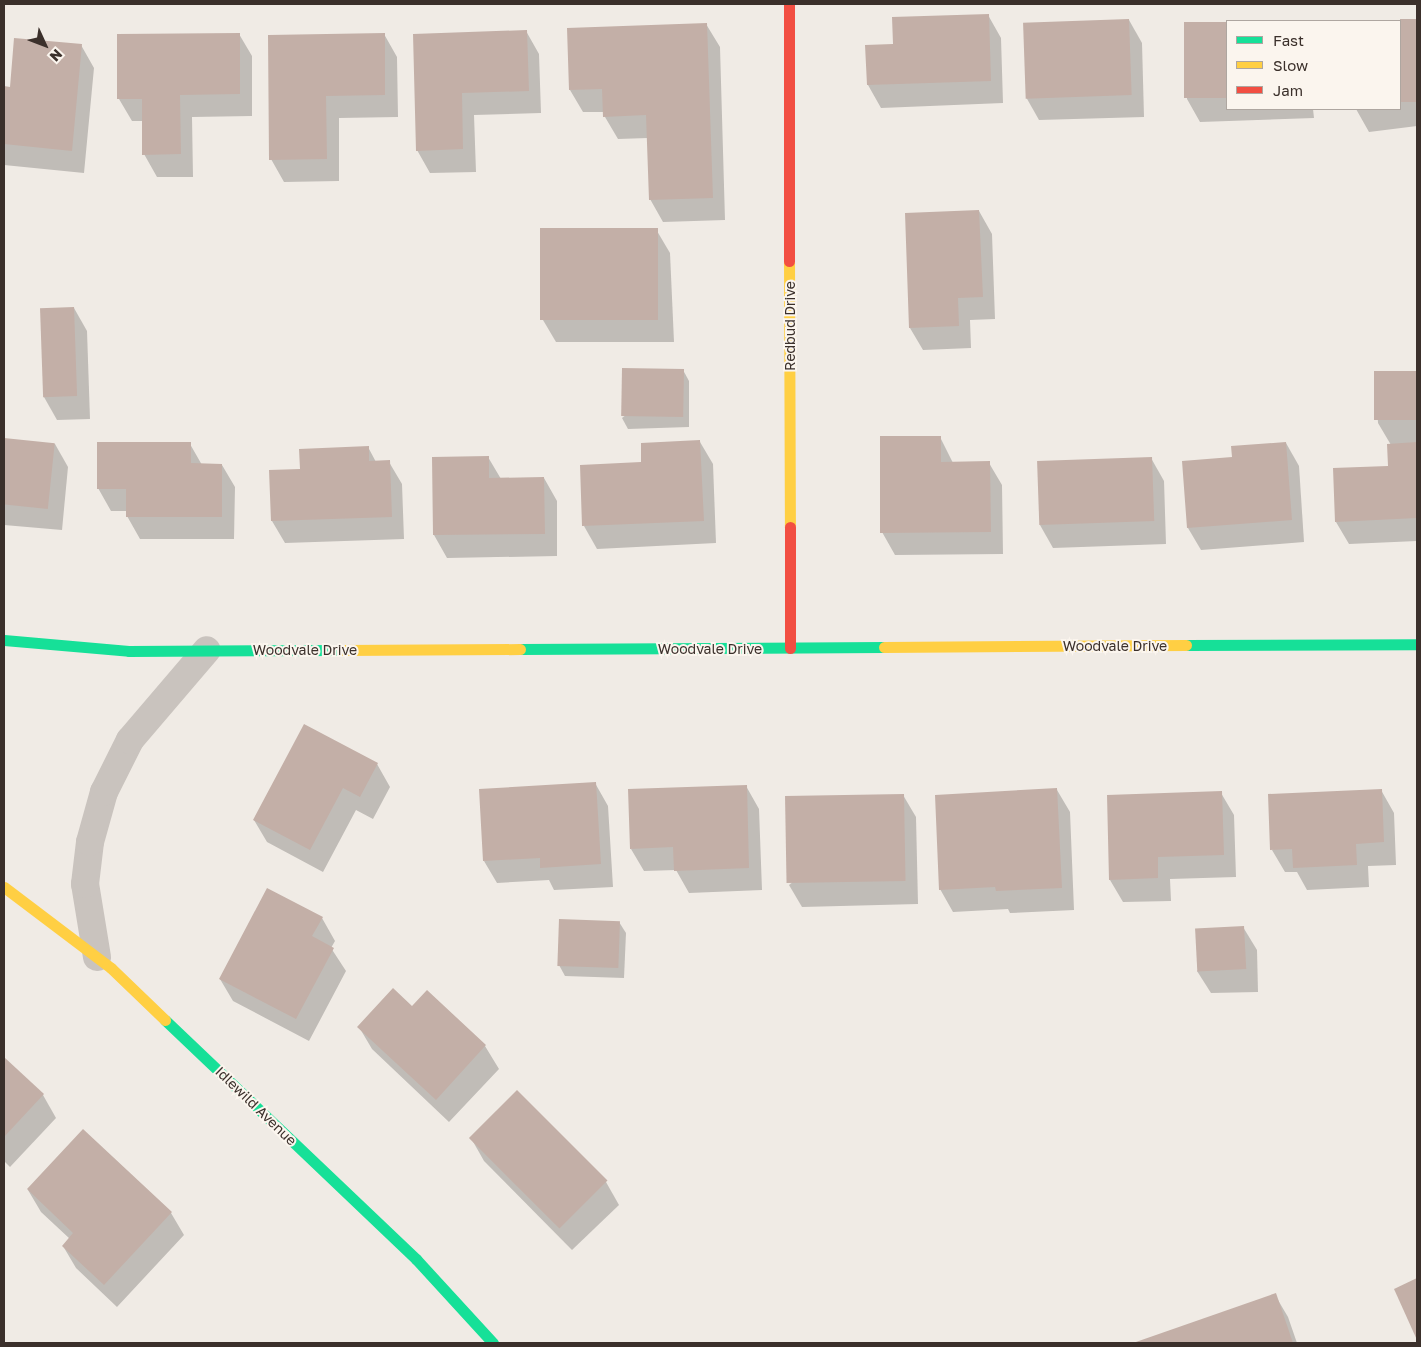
<!DOCTYPE html>
<style>
body{margin:0}
#map{position:relative;width:1421px;height:1347px;overflow:hidden;background:#f0ebe5;font-family:"Golos Text",sans-serif}
div>[style]{position:absolute}
[style*='--x']{left:calc(var(--x)*1px);top:calc(var(--y)*1px);width:calc(var(--w)*1px);rotate:calc(var(--a)*1deg)}
.shadow>*{inset:0;background:#0003}
.building>*{inset:0;background:#c3afa7;transform-origin:0 0}
.street>*{height:28px;margin:-14px;padding:0 14px;transform-origin:14px;border-radius:14px;background:#c9c3be}
.fast>*{height:11px;margin:-5.5px;padding:0 5.5px;transform-origin:5.5px;border-radius:5.5px;background:#16e098}
.slow>*{height:11px;margin:-5.5px;padding:0 5.5px;transform-origin:5.5px;border-radius:5.5px;background:#ffcf43}
.jam>*{height:11px;margin:-5.5px;padding:0 5.5px;transform-origin:5.5px;border-radius:5.5px;background:#f24e42}
span{translate:-50% -50%;white-space:nowrap;text-align:center;line-height:1.15;-webkit-text-stroke:4px #fbf5ee;paint-order:stroke}
.street-label{font-size:14px;color:#3b302b}
.frame{position:absolute;inset:0;border:5px solid #3b302b;pointer-events:none}
.legend{position:absolute;left:1226px;top:20px;width:175px;height:90px;box-sizing:border-box;background:#fbf5ee;border:1px solid #aea6a0;margin:0;padding:6px 9px;list-style:none;font-size:15px;color:#3b302b}
.legend li{display:flex;align-items:center;gap:10px;height:25px}
.legend b{width:25px;border:1px solid #aea6a0}
.north{position:absolute;left:20px;top:20px;width:50px;height:50px;-webkit-text-stroke:4px #fbf5ee;paint-order:stroke;rotate:133deg;font-size:14px;font-weight:700;line-height:20px;text-align:center;color:#3b302b}
.north::after{content:'';display:block;margin:auto;width:18px;height:22px;background:#3b302b;clip-path:polygon(50% 0,100% 100%,50% 72%,0 100%)}
</style>
<div id="map">
<div class="shadow">
<div style="clip-path:polygon(988px 15px,1001px 38px,1003px 103px,881px 108px,868px 85px,867px 46px,894px 45px)"></div>
<div style="clip-path:polygon(1129px 20px,1142px 43px,1144px 117px,1039px 120px,1026px 97px)"></div>
<div style="clip-path:polygon(1417px 20px,1417px 126px,1369px 132px,1356px 109px,1400px 109px,1400px 23px)"></div>
<div style="clip-path:polygon(1227px 23px,1227px 109px,1313px 109px,1314px 118px,1200px 122px,1187px 99px,1185px 24px)"></div>
<div style="clip-path:polygon(706px 24px,720px 47px,725px 220px,663px 222px,650px 199px,648px 138px,618px 139px,605px 117px,604px 112px,583px 112px,570px 90px)"></div>
<div style="clip-path:polygon(526px 31px,539px 54px,541px 113px,474px 115px,476px 172px,430px 173px,417px 150px,414px 35px)"></div>
<div style="clip-path:polygon(239px 34px,252px 56px,252px 116px,192px 117px,193px 177px,157px 177px,144px 154px,143px 121px,132px 121px,119px 99px)"></div>
<div style="clip-path:polygon(384px 34px,397px 57px,398px 117px,339px 118px,339px 181px,284px 182px,271px 159px,269px 36px)"></div>
<div style="clip-path:polygon(81px 45px,94px 68px,84px 173px,4px 165px,4px 88px,11px 88px)"></div>
<div style="clip-path:polygon(979px 211px,992px 234px,995px 319px,970px 320px,971px 348px,923px 350px,910px 328px)"></div>
<div style="clip-path:polygon(657px 231px,670px 253px,674px 342px,556px 342px,543px 320px)"></div>
<div style="clip-path:polygon(74px 308px,87px 331px,90px 419px,57px 420px,44px 397px)"></div>
<div style="clip-path:polygon(683px 370px,689px 381px,689px 427px,628px 429px,622px 418px)"></div>
<div style="clip-path:polygon(1417px 372px,1417px 541px,1349px 544px,1336px 522px,1389px 467px,1391px 445px,1378px 423px,1375px 375px)"></div>
<div style="clip-path:polygon(940px 437px,953px 463px,989px 463px,1002px 485px,1003px 554px,895px 555px,882px 532px)"></div>
<div style="clip-path:polygon(4px 440px,55px 444px,68px 467px,62px 530px,4px 525px)"></div>
<div style="clip-path:polygon(700px 442px,713px 464px,716px 543px,597px 549px,584px 526px,643px 463px)"></div>
<div style="clip-path:polygon(1286px 443px,1299px 466px,1304px 542px,1201px 550px,1188px 528px,1234px 458px)"></div>
<div style="clip-path:polygon(190px 444px,202px 465px,222px 465px,235px 487px,234px 539px,140px 539px,127px 516px,127px 511px,111px 511px,98px 488px)"></div>
<div style="clip-path:polygon(368px 447px,376px 462px,389px 462px,402px 484px,404px 539px,285px 543px,272px 521px,301px 471px)"></div>
<div style="clip-path:polygon(488px 457px,501px 479px,544px 478px,557px 501px,557px 556px,447px 558px,434px 535px,433px 458px)"></div>
<div style="clip-path:polygon(1151px 458px,1164px 481px,1166px 544px,1053px 548px,1040px 525px)"></div>
<div style="clip-path:polygon(377px 764px,390px 787px,373px 819px,356px 810px,323px 872px,267px 842px,254px 820px)"></div>
<div style="clip-path:polygon(595px 783px,608px 806px,613px 887px,554px 890px,549px 880px,497px 883px,484px 861px)"></div>
<div style="clip-path:polygon(746px 786px,759px 809px,762px 890px,689px 893px,676px 870px,644px 871px,631px 849px)"></div>
<div style="clip-path:polygon(1057px 790px,1070px 812px,1074px 910px,1010px 913px,1008px 909px,953px 912px,940px 889px)"></div>
<div style="clip-path:polygon(1381px 790px,1394px 813px,1396px 865px,1368px 866px,1369px 887px,1307px 890px,1297px 872px,1285px 872px,1272px 850px)"></div>
<div style="clip-path:polygon(1221px 793px,1234px 815px,1236px 877px,1170px 879px,1171px 901px,1123px 902px,1110px 880px)"></div>
<div style="clip-path:polygon(903px 795px,916px 817px,918px 904px,802px 907px,789px 885px)"></div>
<div style="clip-path:polygon(322px 918px,335px 941px,331px 948px,346px 971px,309px 1041px,233px 1001px,220px 979px)"></div>
<div style="clip-path:polygon(619px 922px,626px 933px,624px 978px,565px 976px,559px 965px)"></div>
<div style="clip-path:polygon(1243px 927px,1257px 950px,1258px 992px,1211px 993px,1197px 971px)"></div>
<div style="clip-path:polygon(427px 991px,485px 1046px,499px 1069px,449px 1122px,372px 1049px,359px 1027px,412px 1007px)"></div>
<div style="clip-path:polygon(4px 1059px,43px 1095px,56px 1118px,10px 1167px,4px 1161px)"></div>
<div style="clip-path:polygon(471px 1138px,606px 1182px,619px 1205px,572px 1250px,484px 1161px)"></div>
<div style="clip-path:polygon(28px 1190px,171px 1213px,184px 1235px,117px 1307px,76px 1268px,63px 1246px,70px 1239px,41px 1212px)"></div>
<div style="clip-path:polygon(1417px 1280px,1417px 1337px,1396px 1290px)"></div>
<div style="clip-path:polygon(1275px 1295px,1288px 1317px,1297px 1343px,1136px 1343px)"></div>
</div>
<div class="building">
<div style="clip-path:polygon(989px 14px,991px 81px,867px 85px,865px 45px,893px 44px,892px 17px)"></div>
<div style="left:1129px;top:19px;width:76px;height:106px;rotate:88deg"></div>
<div style="left:1417px;top:19px;width:83px;height:17px;rotate:90deg"></div>
<div style="left:1227px;top:22px;width:76px;height:43px;rotate:90deg"></div>
<div style="clip-path:polygon(707px 23px,713px 198px,649px 200px,646px 115px,603px 117px,602px 89px,569px 90px,567px 28px)"></div>
<div style="clip-path:polygon(527px 30px,529px 91px,462px 93px,463px 149px,416px 151px,413px 34px)"></div>
<div style="clip-path:polygon(240px 33px,240px 94px,180px 95px,181px 154px,142px 155px,142px 99px,117px 99px,117px 34px)"></div>
<div style="clip-path:polygon(385px 33px,385px 95px,326px 96px,327px 159px,269px 160px,268px 35px)"></div>
<div style="clip-path:polygon(14px 38px,82px 44px,72px 151px,4px 144px,4px 86px,10px 87px)"></div>
<div style="clip-path:polygon(979px 210px,983px 297px,958px 298px,959px 326px,909px 328px,905px 213px)"></div>
<div style="left:540px;top:228px;width:118px;height:92px"></div>
<div style="left:74px;top:307px;width:89px;height:34px;rotate:88deg"></div>
<div style="left:684px;top:369px;width:48px;height:62px;rotate:91deg"></div>
<div style="left:1417px;top:371px;width:49px;height:43px;rotate:90deg"></div>
<div style="clip-path:polygon(880px 436px,941px 436px,941px 462px,990px 461px,991px 532px,880px 533px)"></div>
<div style="left:4px;top:438px;width:51px;height:66px;rotate:6deg"></div>
<div style="clip-path:polygon(700px 440px,704px 521px,582px 526px,580px 465px,641px 462px,641px 443px)"></div>
<div style="clip-path:polygon(97px 442px,191px 442px,191px 463px,222px 464px,222px 517px,126px 517px,126px 489px,97px 489px)"></div>
<div style="clip-path:polygon(1286px 442px,1292px 520px,1187px 528px,1182px 461px,1232px 457px,1231px 446px)"></div>
<div style="clip-path:polygon(1417px 442px,1417px 518px,1335px 522px,1333px 468px,1388px 466px,1387px 444px)"></div>
<div style="clip-path:polygon(369px 446px,369px 461px,390px 460px,392px 517px,271px 521px,269px 470px,300px 469px,299px 449px)"></div>
<div style="clip-path:polygon(489px 456px,489px 478px,544px 477px,545px 534px,433px 535px,432px 457px)"></div>
<div style="left:1152px;top:457px;width:64px;height:115px;rotate:88deg"></div>
<div style="clip-path:polygon(304px 724px,378px 763px,360px 797px,343px 788px,310px 850px,253px 820px)"></div>
<div style="clip-path:polygon(596px 782px,601px 864px,540px 868px,540px 858px,483px 861px,479px 789px)"></div>
<div style="clip-path:polygon(747px 785px,749px 868px,674px 871px,673px 847px,630px 849px,628px 789px)"></div>
<div style="clip-path:polygon(1057px 788px,1062px 888px,996px 891px,995px 887px,939px 890px,935px 795px)"></div>
<div style="clip-path:polygon(1382px 789px,1384px 842px,1356px 844px,1357px 865px,1293px 868px,1292px 849px,1270px 850px,1268px 794px)"></div>
<div style="clip-path:polygon(1222px 791px,1224px 855px,1158px 857px,1158px 878px,1109px 880px,1107px 795px)"></div>
<div style="left:904px;top:794px;width:87px;height:119px;rotate:89deg"></div>
<div style="clip-path:polygon(267px 888px,323px 917px,312px 936px,334px 948px,296px 1019px,219px 979px)"></div>
<div style="left:559px;top:919px;width:61px;height:47px;rotate:2deg"></div>
<div style="left:1244px;top:926px;width:43px;height:49px;rotate:87deg"></div>
<div style="clip-path:polygon(393px 988px,412px 1006px,427px 990px,486px 1045px,436px 1100px,357px 1027px)"></div>
<div style="clip-path:polygon(4px 1057px,44px 1094px,4px 1137px)"></div>
<div style="left:517px;top:1090px;width:128px;height:68px;rotate:45deg"></div>
<div style="clip-path:polygon(83px 1129px,172px 1212px,104px 1285px,62px 1246px,73px 1233px,27px 1189px)"></div>
<div style="clip-path:polygon(1417px 1278px,1417px 1340px,1394px 1289px)"></div>
<div style="clip-path:polygon(1276px 1293px,1293px 1343px,1133px 1343px)"></div>
</div>
<div class="street">
<div style="--x:97;--y:957;--w:74;--a:-99.3"></div>
<div style="--x:85;--y:884;--w:42;--a:-83.2"></div>
<div style="--x:90;--y:842;--w:52;--a:-74.4"></div>
<div style="--x:104;--y:792;--w:58;--a:-63.4"></div>
<div style="--x:130;--y:740;--w:118;--a:-49.5"></div>
</div>
<div class="fast">
<div style="--x:4;--y:640;--w:125;--a:5"></div>
<div style="--x:129;--y:651;--w:213;--a:-0.3"></div>
<div style="--x:1186;--y:645;--w:231;--a:-0.2"></div>
<div style="--x:520;--y:649;--w:364;--a:-0.3"></div>
<div style="--x:165;--y:1020;--w:347;--a:43.6"></div>
<div style="--x:416;--y:1259;--w:114;--a:47.5"></div>
</div>
<div class="slow">
<div style="--x:789;--y:261;--w:266;--a:89.8"></div>
<div style="--x:884;--y:647;--w:302;--a:-0.4"></div>
<div style="--x:342;--y:650;--w:178;--a:-0.3"></div>
<div style="--x:4;--y:887;--w:134;--a:37.1"></div>
<div style="--x:111;--y:968;--w:75;--a:43.9"></div>
</div>
<div class="jam">
<div style="--x:789;--y:4;--w:257;--a:90"></div>
<div style="--x:790;--y:527;--w:121;--a:90"></div>
</div>
<div class="street-label">
<span style="left:790px;top:326px;rotate:-90deg">Redbud Drive</span>
<span style="left:1115px;top:646px">Woodvale Drive</span>
<span style="left:710px;top:649px">Woodvale Drive</span>
<span style="left:305px;top:650px">Woodvale Drive</span>
<span style="left:256px;top:1106px;rotate:44deg">Idlewild Avenue</span>
</div>
<div class="frame"></div>
<ul class="legend">
<li><b style="height:6px;background:#16e098"></b>Fast</li>
<li><b style="height:6px;background:#ffcf43"></b>Slow</li>
<li><b style="height:6px;background:#f24e42"></b>Jam</li>
</ul>
<div class="north">N</div>
</div>
